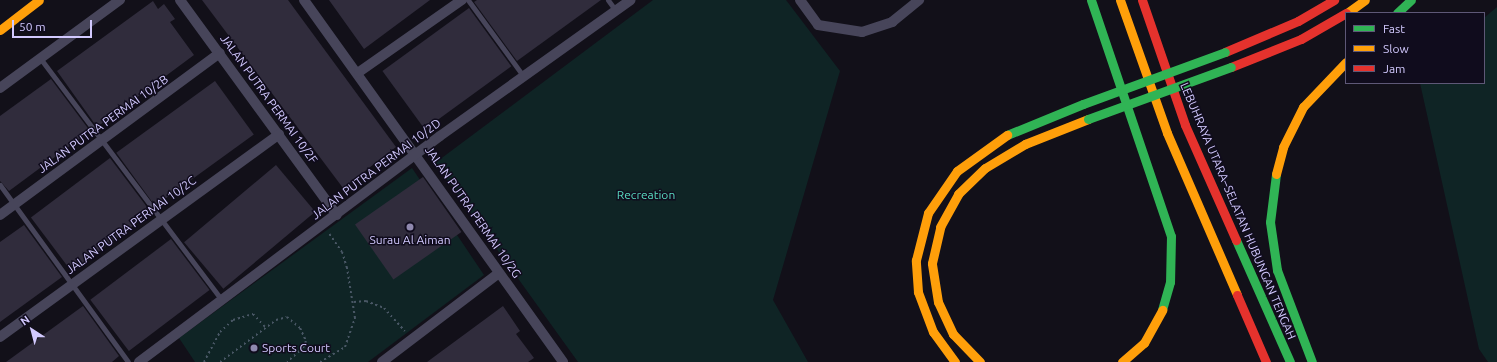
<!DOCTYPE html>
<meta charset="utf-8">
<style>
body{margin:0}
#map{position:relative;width:1497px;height:362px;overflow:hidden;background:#121019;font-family:Ubuntu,sans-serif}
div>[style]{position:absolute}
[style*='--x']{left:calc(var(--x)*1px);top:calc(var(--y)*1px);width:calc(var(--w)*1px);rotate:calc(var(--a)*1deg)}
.green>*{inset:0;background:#0f2425}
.building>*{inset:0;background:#302c3c;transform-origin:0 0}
.path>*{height:2px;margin-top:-1px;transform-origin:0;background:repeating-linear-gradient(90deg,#495765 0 2px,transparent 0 5px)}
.lane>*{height:5px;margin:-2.5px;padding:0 2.5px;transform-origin:2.5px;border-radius:2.5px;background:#47455a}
.street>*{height:10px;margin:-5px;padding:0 5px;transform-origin:5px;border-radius:5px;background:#47455a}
.fast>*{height:9px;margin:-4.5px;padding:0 4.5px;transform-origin:4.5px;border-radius:4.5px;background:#30b455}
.slow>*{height:9px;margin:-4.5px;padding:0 4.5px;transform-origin:4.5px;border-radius:4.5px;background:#ff9f0a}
.jam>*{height:9px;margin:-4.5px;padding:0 4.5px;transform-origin:4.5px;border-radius:4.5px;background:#e5322d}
.fast-bridge>*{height:9px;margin:-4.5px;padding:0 4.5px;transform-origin:4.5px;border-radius:4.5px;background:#30b455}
.dots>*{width:11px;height:11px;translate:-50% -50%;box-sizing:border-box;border:2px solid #100c1d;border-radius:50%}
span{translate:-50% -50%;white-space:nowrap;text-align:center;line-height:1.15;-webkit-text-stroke:3px #100c1d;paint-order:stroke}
.street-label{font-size:12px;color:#d2c9fe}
.park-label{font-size:12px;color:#58dcc1}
.poi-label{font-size:12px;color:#d2c9fe}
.left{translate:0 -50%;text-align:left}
.legend{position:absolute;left:1345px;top:12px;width:140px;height:72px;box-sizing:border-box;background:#100c1d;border:1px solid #5e5877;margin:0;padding:5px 7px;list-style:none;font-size:12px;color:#d2c9fe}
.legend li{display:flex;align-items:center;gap:8px;height:20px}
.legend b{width:20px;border:1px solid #5e5877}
.north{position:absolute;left:12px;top:310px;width:40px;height:40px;-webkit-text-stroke:3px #100c1d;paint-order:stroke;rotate:324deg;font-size:11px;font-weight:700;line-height:16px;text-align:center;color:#d2c9fe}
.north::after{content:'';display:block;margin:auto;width:14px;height:18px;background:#d2c9fe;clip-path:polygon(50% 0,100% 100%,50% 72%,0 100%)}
.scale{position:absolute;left:12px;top:20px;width:80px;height:18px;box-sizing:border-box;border:2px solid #d2c9fe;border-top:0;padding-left:5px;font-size:12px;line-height:14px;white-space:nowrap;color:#d2c9fe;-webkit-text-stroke:3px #100c1d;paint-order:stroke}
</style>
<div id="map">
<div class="green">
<div style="clip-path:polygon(653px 0,786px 0,840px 71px,773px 300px,808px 362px,578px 362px,435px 163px)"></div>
<div style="clip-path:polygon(1497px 7px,1497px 362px,1488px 362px,1479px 349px,1420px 83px,1484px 83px,1484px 18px)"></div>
<div style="clip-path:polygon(412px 168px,484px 275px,368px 362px,195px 362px,179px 338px)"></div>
</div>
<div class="building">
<div style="clip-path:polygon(202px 0,288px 0,396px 147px,343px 188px)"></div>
<div style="clip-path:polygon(329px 0,430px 0,364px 49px)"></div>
<div style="clip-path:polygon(477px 0,601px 0,517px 61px,474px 2px)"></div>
<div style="clip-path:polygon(153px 1px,158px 9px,164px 4px,175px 19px,170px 22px,194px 55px,97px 127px,57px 71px)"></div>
<div style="left:469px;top:8px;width:72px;height:107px;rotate:54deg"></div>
<div style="clip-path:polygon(51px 79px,90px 131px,9px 191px,0 181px,0 116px)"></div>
<div style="left:215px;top:81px;width:66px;height:122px;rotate:54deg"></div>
<div style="left:110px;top:158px;width:68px;height:99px;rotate:53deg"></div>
<div style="left:276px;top:165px;width:61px;height:120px;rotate:50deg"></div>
<div style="left:423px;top:177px;width:67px;height:83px;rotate:55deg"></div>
<div style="clip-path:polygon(24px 225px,62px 277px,0 322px,0 242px)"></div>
<div style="left:171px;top:239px;width:64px;height:101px;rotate:53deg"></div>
<div style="clip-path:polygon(83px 306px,119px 356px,112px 362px,6px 362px)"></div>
<div style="clip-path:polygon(503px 306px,520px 331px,516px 334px,534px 358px,528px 362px,427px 362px)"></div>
</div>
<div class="path">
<div style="--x:354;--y:302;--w:12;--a:-5"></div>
<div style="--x:366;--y:301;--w:19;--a:21"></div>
<div style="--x:384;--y:308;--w:31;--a:48"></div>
<div style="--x:204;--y:362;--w:34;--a:-62"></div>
<div style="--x:220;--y:332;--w:18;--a:-43"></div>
<div style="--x:233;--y:320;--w:21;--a:-17"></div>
<div style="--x:253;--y:314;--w:19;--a:47"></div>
<div style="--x:220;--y:362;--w:70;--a:-36.9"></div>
<div style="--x:276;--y:320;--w:11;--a:-15"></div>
<div style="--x:287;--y:317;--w:17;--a:40"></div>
<div style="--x:300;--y:328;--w:14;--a:65"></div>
<div style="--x:306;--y:341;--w:8;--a:113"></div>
<div style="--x:303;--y:348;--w:21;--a:139"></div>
<div style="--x:320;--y:362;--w:29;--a:-31"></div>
<div style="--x:345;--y:347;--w:31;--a:-71"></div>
<div style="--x:355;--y:318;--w:51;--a:-99.1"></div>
<div style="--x:347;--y:268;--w:17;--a:-107"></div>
<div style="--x:342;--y:252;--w:24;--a:-125"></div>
</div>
<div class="lane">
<div style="--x:468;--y:0;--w:95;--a:54"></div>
<div style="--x:608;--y:0;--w:14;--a:54"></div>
<div style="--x:40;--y:58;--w:303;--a:53.1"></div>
<div style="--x:0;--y:185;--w:218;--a:54.1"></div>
</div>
<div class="street">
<div style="--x:180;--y:0;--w:266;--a:53.9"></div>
<div style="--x:304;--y:0;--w:445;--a:54.4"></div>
<div style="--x:800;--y:0;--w:31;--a:54"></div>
<div style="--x:818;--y:25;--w:45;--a:9"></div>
<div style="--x:862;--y:32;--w:32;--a:-18"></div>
<div style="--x:892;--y:22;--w:35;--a:-39"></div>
<div style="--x:359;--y:72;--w:126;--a:-35"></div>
<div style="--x:0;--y:88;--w:149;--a:-36.3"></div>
<div style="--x:0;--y:215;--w:273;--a:-36.4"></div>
<div style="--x:0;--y:337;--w:345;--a:-36"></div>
<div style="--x:139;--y:362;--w:376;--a:-36.9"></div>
<div style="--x:440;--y:136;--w:234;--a:-35.5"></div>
<div style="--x:382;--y:362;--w:147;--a:-37.3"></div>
</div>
<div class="fast">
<div style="--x:1091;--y:0;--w:249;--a:71.3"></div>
<div style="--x:1171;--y:236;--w:46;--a:91.2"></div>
<div style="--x:1170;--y:282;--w:29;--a:106"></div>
<div style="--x:1397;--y:13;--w:19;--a:-43"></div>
<div style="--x:1007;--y:135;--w:82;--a:-22.2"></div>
<div style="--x:1276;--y:174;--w:48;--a:97.1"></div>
<div style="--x:1270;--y:222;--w:49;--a:81.7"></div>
<div style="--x:1277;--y:270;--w:98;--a:69.2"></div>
<div style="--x:1236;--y:240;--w:133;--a:66.1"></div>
</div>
<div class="slow">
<div style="--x:1120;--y:0;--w:141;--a:70.5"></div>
<div style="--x:1167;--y:133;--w:176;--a:66.6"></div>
<div style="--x:1347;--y:13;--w:22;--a:-36"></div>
<div style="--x:0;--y:30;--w:49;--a:-37.6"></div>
<div style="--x:1276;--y:174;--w:28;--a:-75"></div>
<div style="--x:1283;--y:147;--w:45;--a:-63.4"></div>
<div style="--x:1303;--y:107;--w:62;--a:-46.3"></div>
<div style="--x:955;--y:362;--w:37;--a:-126"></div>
<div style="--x:933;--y:332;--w:43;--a:-110.6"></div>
<div style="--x:918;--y:292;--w:32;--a:-94"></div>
<div style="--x:916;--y:260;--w:49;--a:-75.7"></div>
<div style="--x:928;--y:213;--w:51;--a:-55.4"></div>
<div style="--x:957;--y:171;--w:62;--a:-35.8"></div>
<div style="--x:980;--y:362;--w:39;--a:-134"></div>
<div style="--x:953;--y:334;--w:35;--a:-115"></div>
<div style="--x:938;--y:302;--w:39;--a:-99"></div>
<div style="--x:932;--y:263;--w:37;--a:-77"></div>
<div style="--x:940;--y:227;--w:38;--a:-61"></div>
<div style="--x:958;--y:194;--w:37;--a:-44"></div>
<div style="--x:985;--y:168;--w:47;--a:-31"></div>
<div style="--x:1025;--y:144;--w:68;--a:-21.6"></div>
<div style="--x:1122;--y:362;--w:29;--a:-41"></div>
<div style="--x:1144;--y:343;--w:38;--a:-61"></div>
</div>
<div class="jam">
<div style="--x:1142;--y:0;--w:132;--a:71"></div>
<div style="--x:1185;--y:125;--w:126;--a:66.1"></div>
<div style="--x:1225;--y:52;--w:79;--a:-23"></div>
<div style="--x:1298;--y:21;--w:42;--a:-30.3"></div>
<div style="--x:1231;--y:67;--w:75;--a:-21.8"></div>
<div style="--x:1301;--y:39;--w:52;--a:-30"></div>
<div style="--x:1237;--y:295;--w:73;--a:66.6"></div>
</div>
<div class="fast-bridge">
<div style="--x:1083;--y:104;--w:151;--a:-20.1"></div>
<div style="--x:1088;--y:119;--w:152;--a:-20"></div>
</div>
<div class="dots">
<div style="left:410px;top:227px;background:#8f88ae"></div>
<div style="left:254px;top:348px;background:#8f88ae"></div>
</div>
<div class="street-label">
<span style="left:269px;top:99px;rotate:54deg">JALAN PUTRA PERMAI 10/2F</span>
<span style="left:103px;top:124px;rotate:-36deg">JALAN PUTRA PERMAI 10/2B</span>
<span style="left:376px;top:169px;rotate:-37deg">JALAN PUTRA PERMAI 10/2D</span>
<span style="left:1238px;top:211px;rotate:67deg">LEBUHRAYA UTARA–SELATAN HUBUNGAN TENGAH</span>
<span style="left:473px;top:212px;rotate:55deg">JALAN PUTRA PERMAI 10/2G</span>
<span style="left:131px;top:225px;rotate:-36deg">JALAN PUTRA PERMAI 10/2C</span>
</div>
<div class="park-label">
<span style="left:646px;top:195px">Recreation</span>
</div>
<div class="poi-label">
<span style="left:410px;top:240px">Surau Al Aiman</span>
<span class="left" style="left:262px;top:348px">Sports Court</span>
</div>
<ul class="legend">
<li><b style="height:5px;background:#30b455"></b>Fast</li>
<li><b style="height:5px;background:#ff9f0a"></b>Slow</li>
<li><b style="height:5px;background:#e5322d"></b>Jam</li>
</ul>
<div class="north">N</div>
<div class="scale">50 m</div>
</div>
